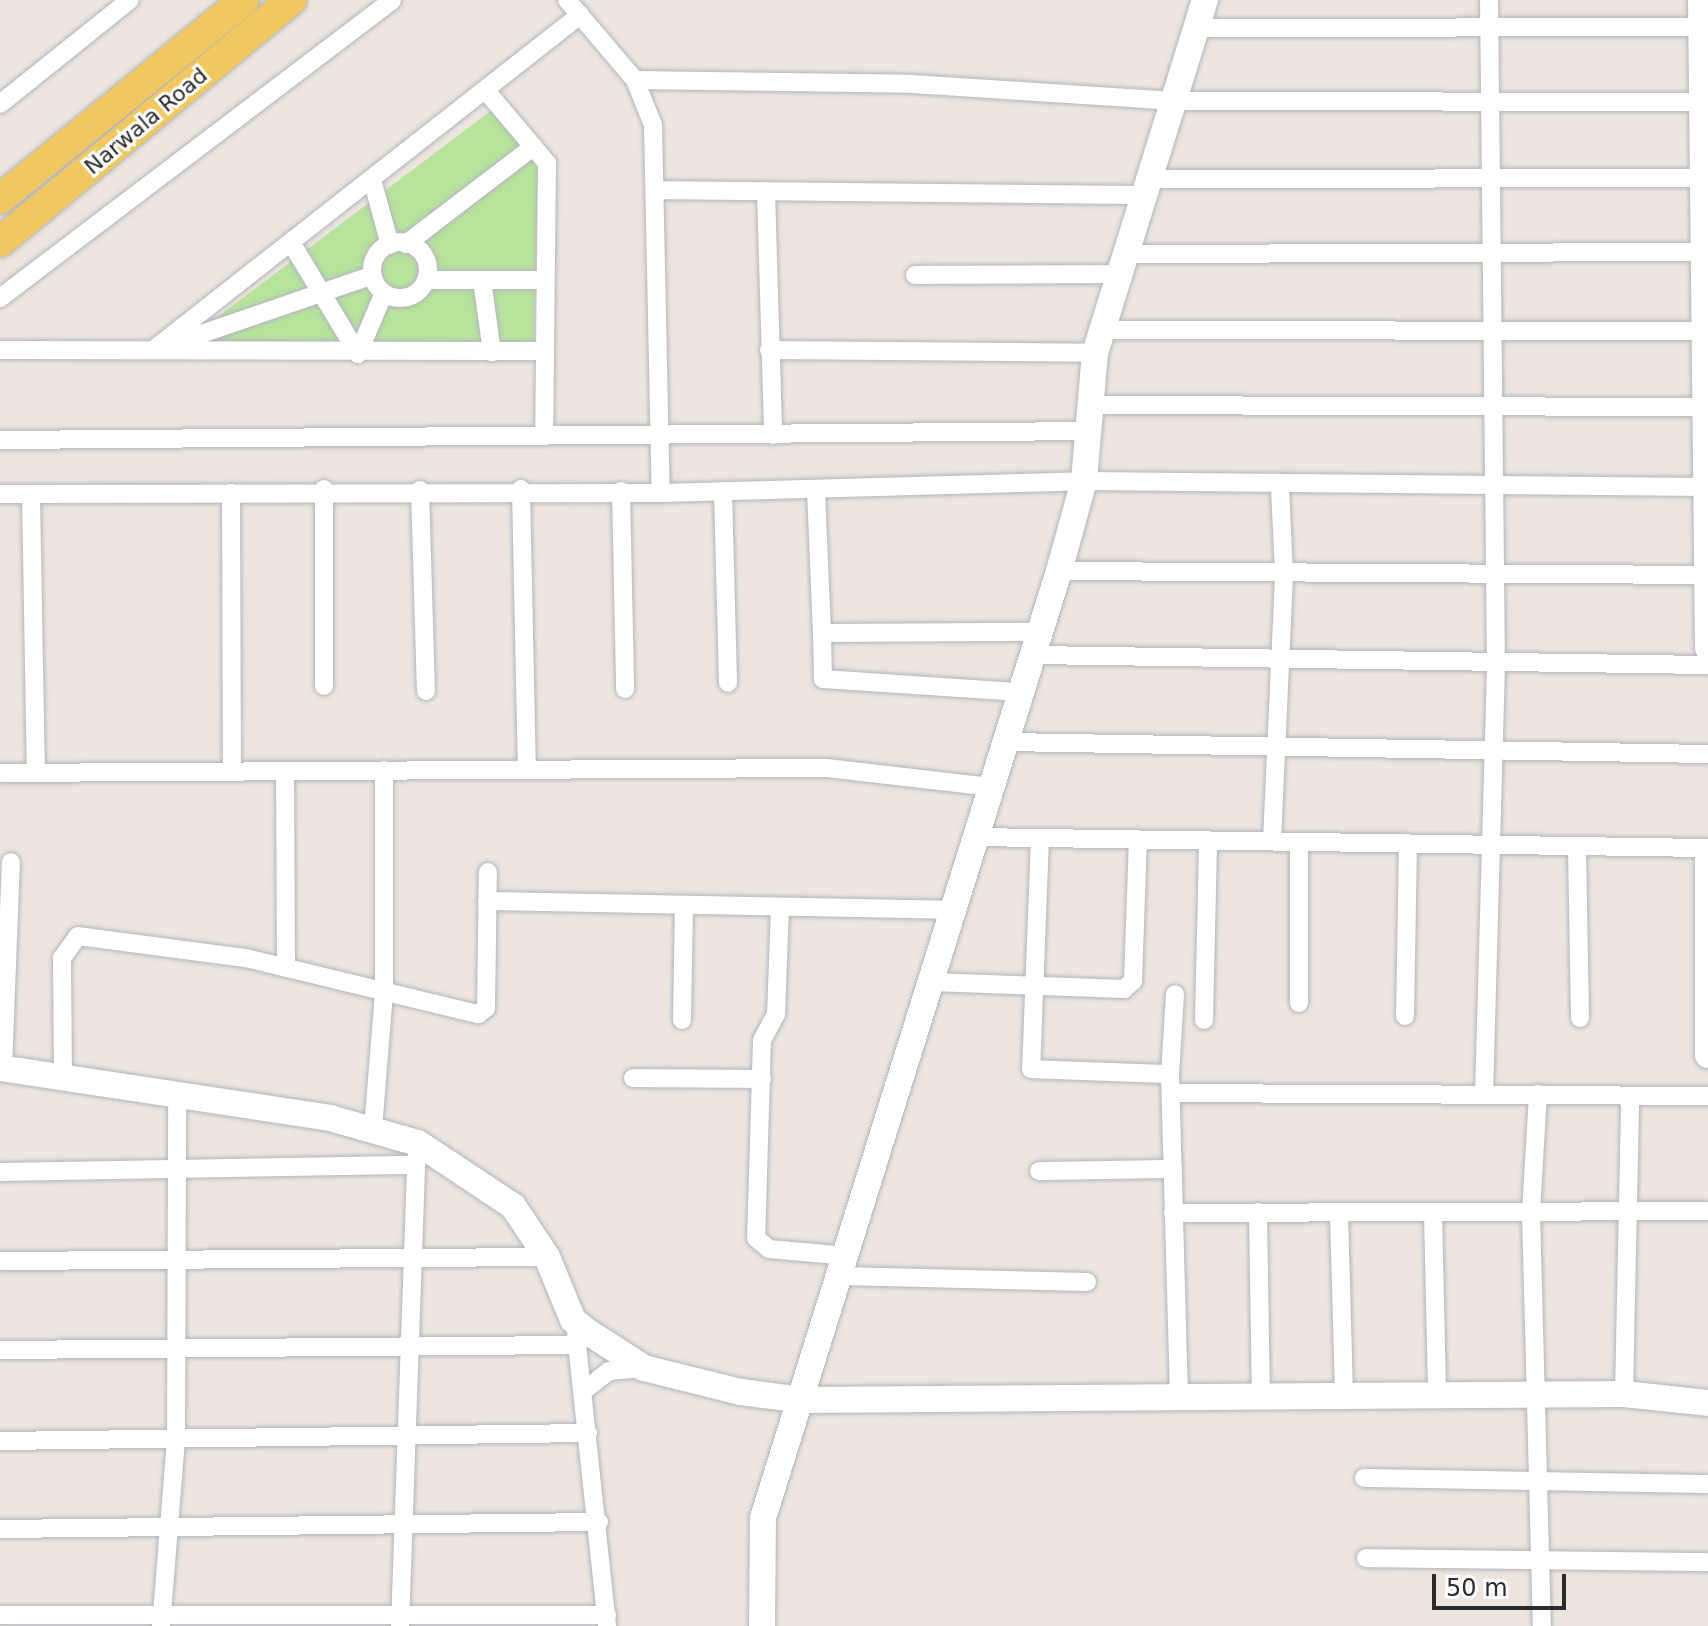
<!DOCTYPE html>
<style>
body{margin:0}
#map{position:relative;width:1708px;height:1626px;overflow:hidden;background:#ede6de;font-family:"DejaVu Sans",sans-serif}
div>[style]{position:absolute}
[style*='--x']{left:calc(var(--x)*1px);top:calc(var(--y)*1px);width:calc(var(--w)*1px);rotate:calc(var(--a)*1deg)}
.green>*{inset:0;background:#b7e39b}
.roads{filter:drop-shadow(0 0 2px #b2b5bf) drop-shadow(0 0 2px #b2b5bf)}
.street>*{height:18px;margin:-9px;padding:0 9px;transform-origin:9px;border-radius:9px;background:#fff}
.street>.ring{margin:-9px;padding:0;box-sizing:content-box;background:none;border:18px solid #fff;border-radius:50%}
.secondary>*{height:26px;margin:-13px;padding:0 13px;transform-origin:13px;border-radius:13px;background:#fff}
.primary>*{height:30px;margin:-15px;padding:0 15px;transform-origin:15px;border-radius:15px;background:#f1c760}
span{translate:-50% -50%;white-space:nowrap;text-align:center;line-height:1.15;-webkit-text-stroke:6px #fff;paint-order:stroke}
.street-label{font-size:22px;color:#2c2c2c}
.scale{position:absolute;left:1432px;top:1574px;width:134px;height:36px;box-sizing:border-box;border:4px solid #2c2c2c;border-top:0;padding-left:10px;font-size:24px;line-height:28px;white-space:nowrap;color:#2c2c2c;-webkit-text-stroke:6px #fff;paint-order:stroke}
</style>
<div id="map">
<div class="green">
<div style="clip-path:polygon(492px 110px,538px 168px,534px 341px,194px 351px,191px 337px)"></div>
</div>
<div class="roads">
<div class="street">
<div style="--x:567;--y:0;--w:105;--a:49.6"></div>
<div style="--x:635;--y:80;--w:48;--a:68.2"></div>
<div style="--x:653;--y:125;--w:368;--a:88.8"></div>
<div style="--x:1197;--y:28;--w:503;--a:-0.11"></div>
<div style="--x:635;--y:80;--w:277;--a:0.8"></div>
<div style="--x:912;--y:84;--w:264;--a:3.7"></div>
<div style="--x:1175;--y:101;--w:527;--a:0.11"></div>
<div style="--x:487;--y:92;--w:93;--a:49.8"></div>
<div style="--x:547;--y:163;--w:272;--a:90.6"></div>
<div style="--x:0;--y:104;--w:166;--a:-38.7"></div>
<div style="--x:1153;--y:179;--w:552;--a:-0.1"></div>
<div style="--x:373;--y:183;--w:64;--a:74.7"></div>
<div style="--x:657;--y:190;--w:491;--a:0.6"></div>
<div style="--x:766;--y:192;--w:243;--a:88.3"></div>
<div class="ring" style="left:372px;top:242px;width:38px;height:38px"></div>
<div style="--x:292;--y:244;--w:128;--a:59"></div>
<div style="--x:358;--y:354;--w:64;--a:-67"></div>
<div style="--x:406;--y:244;--w:160;--a:-37.4"></div>
<div style="--x:1127;--y:254;--w:579;--a:-0.2"></div>
<div style="--x:915;--y:275;--w:202;--a:-0.3"></div>
<div style="--x:426;--y:280;--w:118;--a:0"></div>
<div style="--x:482;--y:280;--w:73;--a:82.1"></div>
<div style="--x:0;--y:298;--w:492;--a:-37.2"></div>
<div style="--x:1104;--y:330;--w:601;--a:0.1"></div>
<div style="--x:169;--y:345;--w:213;--a:-18.9"></div>
<div style="--x:0;--y:350;--w:543;--a:0.11"></div>
<div style="--x:153;--y:350;--w:543;--a:-38.12"></div>
<div style="--x:769;--y:350;--w:326;--a:0.5"></div>
<div style="--x:1090;--y:405;--w:613;--a:0.19"></div>
<div style="--x:0;--y:440;--w:1089;--a:-0.47"></div>
<div style="--x:324;--y:489;--w:197;--a:90"></div>
<div style="--x:521;--y:489;--w:279;--a:88.8"></div>
<div style="--x:420;--y:490;--w:201;--a:88.3"></div>
<div style="--x:816;--y:490;--w:143;--a:87.6"></div>
<div style="--x:822;--y:633;--w:217;--a:-0.3"></div>
<div style="--x:621;--y:491;--w:198;--a:88.8"></div>
<div style="--x:723;--y:491;--w:192;--a:88.5"></div>
<div style="--x:231;--y:493;--w:276;--a:89.8"></div>
<div style="--x:0;--y:494;--w:661;--a:-0.09"></div>
<div style="--x:661;--y:493;--w:423;--a:-1.6"></div>
<div style="--x:1084;--y:481;--w:623;--a:0.55"></div>
<div style="--x:31;--y:494;--w:277;--a:89"></div>
<div style="--x:1059;--y:571;--w:647;--a:0.35"></div>
<div style="--x:822;--y:633;--w:46;--a:88.8"></div>
<div style="--x:823;--y:679;--w:198;--a:3.8"></div>
<div style="--x:1033;--y:655;--w:675;--a:0.85"></div>
<div style="--x:1006;--y:742;--w:702;--a:0.98"></div>
<div style="--x:285;--y:771;--w:197;--a:89.7"></div>
<div style="--x:0;--y:773;--w:827;--a:-0.35"></div>
<div style="--x:827;--y:768;--w:164;--a:6.6"></div>
<div style="--x:973;--y:837;--w:735;--a:0.86"></div>
<div style="--x:1040;--y:838;--w:231;--a:92.2"></div>
<div style="--x:1031;--y:1069;--w:139;--a:2.1"></div>
<div style="--x:1170;--y:1074;--w:322;--a:88.4"></div>
<div style="--x:1272;--y:841;--w:268;--a:-87.4"></div>
<div style="--x:1284;--y:573;--w:86;--a:-92.7"></div>
<div style="--x:1299;--y:842;--w:161;--a:90"></div>
<div style="--x:1577;--y:846;--w:172;--a:89"></div>
<div style="--x:487;--y:901;--w:465;--a:1.1"></div>
<div style="--x:780;--y:907;--w:107;--a:92.1"></div>
<div style="--x:776;--y:1014;--w:30;--a:118"></div>
<div style="--x:762;--y:1040;--w:198;--a:91.7"></div>
<div style="--x:756;--y:1238;--w:17;--a:40"></div>
<div style="--x:769;--y:1249;--w:79;--a:5.1"></div>
<div style="--x:932;--y:982;--w:192;--a:2.1"></div>
<div style="--x:1124;--y:989;--w:12;--a:-42"></div>
<div style="--x:1133;--y:981;--w:142;--a:-88"></div>
<div style="--x:1405;--y:1016;--w:173;--a:-89"></div>
<div style="--x:682;--y:1020;--w:115;--a:-89"></div>
<div style="--x:1204;--y:1020;--w:180;--a:-88.7"></div>
<div style="--x:3;--y:1068;--w:206;--a:-87.8"></div>
<div style="--x:1170;--y:1074;--w:80;--a:-86.4"></div>
<div style="--x:63;--y:1078;--w:120;--a:-90.5"></div>
<div style="--x:62;--y:958;--w:27;--a:-54"></div>
<div style="--x:78;--y:936;--w:169;--a:7.5"></div>
<div style="--x:246;--y:958;--w:239;--a:13.6"></div>
<div style="--x:478;--y:1014;--w:10;--a:-37"></div>
<div style="--x:486;--y:1008;--w:136;--a:-89.2"></div>
<div style="--x:633;--y:1078;--w:129;--a:0.4"></div>
<div style="--x:1171;--y:1093;--w:537;--a:0.32"></div>
<div style="--x:1538;--y:1094;--w:118;--a:93.4"></div>
<div style="--x:1531;--y:1212;--w:414;--a:88.5"></div>
<div style="--x:1484;--y:1095;--w:430;--a:-88.4"></div>
<div style="--x:1496;--y:665;--w:665;--a:-90.6"></div>
<div style="--x:373;--y:1129;--w:136;--a:-85.4"></div>
<div style="--x:384;--y:993;--w:223;--a:-90"></div>
<div style="--x:1039;--y:1171;--w:134;--a:-0.9"></div>
<div style="--x:0;--y:1172;--w:416;--a:-1"></div>
<div style="--x:416;--y:1165;--w:11;--a:-85"></div>
<div style="--x:1258;--y:1212;--w:185;--a:89.1"></div>
<div style="--x:1173;--y:1213;--w:535;--a:-0.21"></div>
<div style="--x:1433;--y:1213;--w:181;--a:88.7"></div>
<div style="--x:1339;--y:1214;--w:183;--a:88.4"></div>
<div style="--x:0;--y:1261;--w:547;--a:-0.42"></div>
<div style="--x:841;--y:1276;--w:246;--a:1.4"></div>
<div style="--x:576;--y:1335;--w:293;--a:83.9"></div>
<div style="--x:0;--y:1350;--w:578;--a:-0.5"></div>
<div style="--x:586;--y:1389;--w:29;--a:-38"></div>
<div style="--x:609;--y:1371;--w:35;--a:-5"></div>
<div style="--x:1624;--y:1394;--w:298;--a:-88.8"></div>
<div style="--x:0;--y:1441;--w:588;--a:-0.78"></div>
<div style="--x:1364;--y:1478;--w:344;--a:1"></div>
<div style="--x:0;--y:1529;--w:599;--a:-0.67"></div>
<div style="--x:1366;--y:1558;--w:342;--a:0.7"></div>
<div style="--x:0;--y:1615;--w:607;--a:0"></div>
<div style="--x:161;--y:1626;--w:189;--a:-85.4"></div>
<div style="--x:176;--y:1438;--w:343;--a:-89.8"></div>
<div style="--x:400;--y:1626;--w:461;--a:-88"></div>
</div>
<div class="secondary">
<div style="--x:1701;--y:0;--w:648;--a:89.38"></div>
<div style="--x:1708;--y:854;--w:201;--a:90"></div>
<div style="--x:0;--y:1068;--w:334;--a:8.6"></div>
<div style="--x:330;--y:1118;--w:91;--a:15.9"></div>
<div style="--x:418;--y:1143;--w:114;--a:33.6"></div>
<div style="--x:513;--y:1206;--w:61;--a:56.3"></div>
<div style="--x:547;--y:1257;--w:68;--a:67.6"></div>
<div style="--x:573;--y:1320;--w:19;--a:39"></div>
<div style="--x:588;--y:1332;--w:67;--a:32.7"></div>
<div style="--x:644;--y:1368;--w:100;--a:13.9"></div>
<div style="--x:741;--y:1392;--w:63;--a:7.4"></div>
<div style="--x:803;--y:1400;--w:821;--a:-0.42"></div>
<div style="--x:1624;--y:1394;--w:84;--a:6.1"></div>
<div style="--x:762;--y:1626;--w:108;--a:-89.5"></div>
<div style="--x:763;--y:1518;--w:992;--a:-72.64"></div>
<div style="--x:1059;--y:571;--w:93;--a:-74.5"></div>
<div style="--x:1084;--y:481;--w:128;--a:-85.1"></div>
<div style="--x:1095;--y:353;--w:370;--a:-72.7"></div>
</div>
<div class="primary">
<div style="--x:0;--y:199;--w:315;--a:-39.2"></div>
<div style="--x:0;--y:242;--w:379;--a:-39.7"></div>
</div>
</div>
<div class="street-label">
<span style="left:146px;top:121px;rotate:-40deg">Narwala Road</span>
</div>
<div class="scale">50 m</div>
</div>
